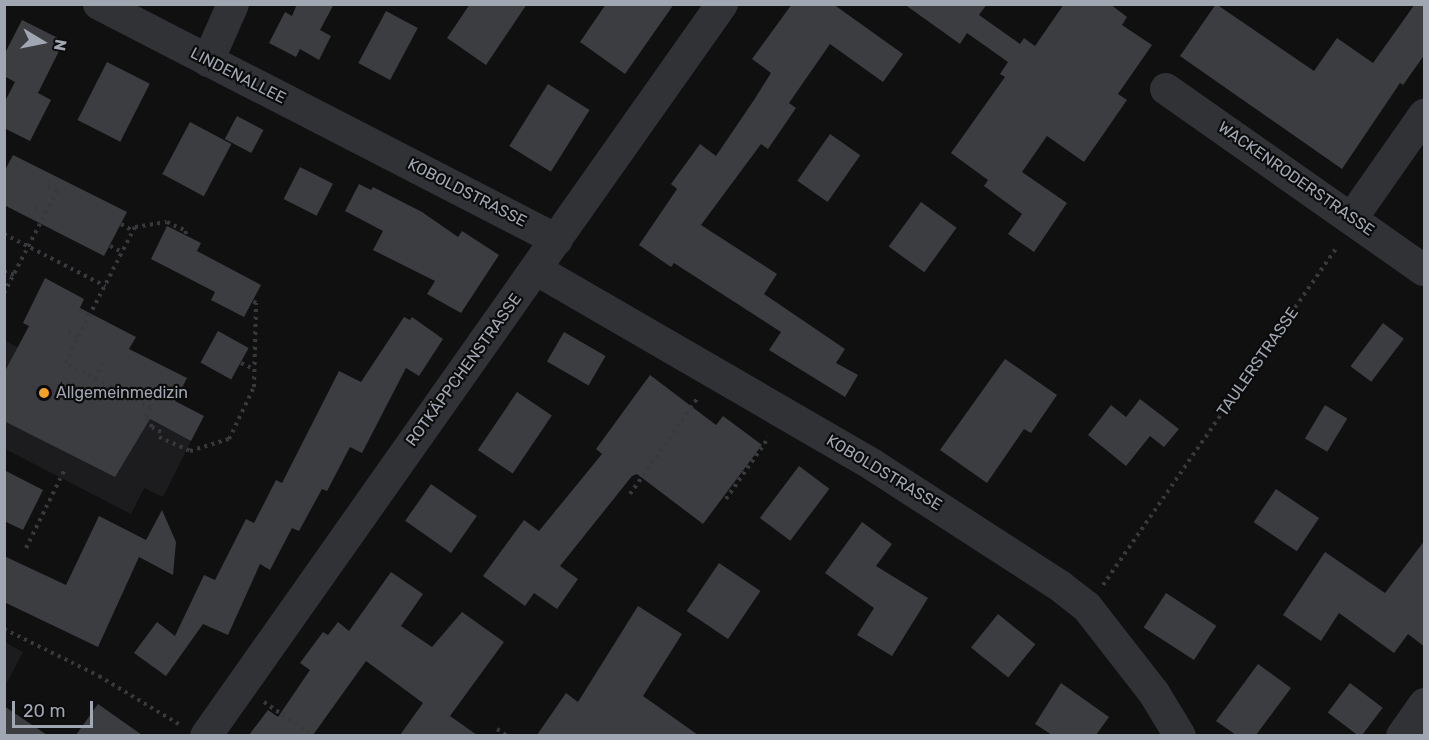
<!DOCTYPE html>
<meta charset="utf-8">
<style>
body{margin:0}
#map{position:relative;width:1429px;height:740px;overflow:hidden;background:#101011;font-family:Rubik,sans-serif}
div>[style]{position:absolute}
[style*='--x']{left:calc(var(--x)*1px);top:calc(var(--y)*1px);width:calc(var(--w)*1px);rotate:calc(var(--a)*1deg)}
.built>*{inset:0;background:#1c1c1e}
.building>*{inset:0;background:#3c3d41;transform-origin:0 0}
.path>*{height:4px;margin-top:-2px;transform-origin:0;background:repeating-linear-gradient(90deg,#37393d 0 3px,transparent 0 7.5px)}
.street>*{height:32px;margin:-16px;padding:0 16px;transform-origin:16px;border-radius:16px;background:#313236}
.dots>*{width:16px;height:16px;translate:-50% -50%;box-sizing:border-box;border:3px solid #0b0b0c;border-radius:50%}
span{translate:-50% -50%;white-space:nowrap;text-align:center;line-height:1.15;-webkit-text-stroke:4.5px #0b0b0c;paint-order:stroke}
.street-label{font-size:16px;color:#a1a7b2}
.poi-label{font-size:16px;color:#a1a7b2}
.left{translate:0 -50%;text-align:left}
.frame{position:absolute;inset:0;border:6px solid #a1a7b2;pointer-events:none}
.north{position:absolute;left:12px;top:12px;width:60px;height:60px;-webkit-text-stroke:4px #0b0b0c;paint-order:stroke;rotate:100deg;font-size:16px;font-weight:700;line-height:24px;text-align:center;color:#a1a7b2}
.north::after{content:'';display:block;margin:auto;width:21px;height:27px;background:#a1a7b2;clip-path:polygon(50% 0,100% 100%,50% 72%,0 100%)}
.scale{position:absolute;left:12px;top:701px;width:81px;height:27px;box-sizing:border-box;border:3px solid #a1a7b2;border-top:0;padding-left:8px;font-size:18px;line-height:21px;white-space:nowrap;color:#a1a7b2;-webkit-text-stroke:4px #0b0b0c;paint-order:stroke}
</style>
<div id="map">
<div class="built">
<div style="clip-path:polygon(4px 340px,146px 413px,145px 417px,191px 441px,163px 497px,144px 488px,131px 514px,5px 449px)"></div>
<div style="clip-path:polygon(5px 642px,23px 652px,5px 686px)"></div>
</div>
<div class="building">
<div style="clip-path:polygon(297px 4px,334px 4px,320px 30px,331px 36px,319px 60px,300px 49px,296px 57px,269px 43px,285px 12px,292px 16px)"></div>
<div style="clip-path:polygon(470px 4px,527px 4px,486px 65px,447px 38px)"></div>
<div style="clip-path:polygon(606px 4px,674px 4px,625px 74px,580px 42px)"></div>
<div style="clip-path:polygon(792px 4px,833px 4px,903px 54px,883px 82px,830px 44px,789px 103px,796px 108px,768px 149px,761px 144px,701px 225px,777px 274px,764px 294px,845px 349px,836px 363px,858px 375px,845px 397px,769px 350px,781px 332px,674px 263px,671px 267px,639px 245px,677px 189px,671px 184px,700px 144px,716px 156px,754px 100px,771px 73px,752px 59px)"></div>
<div style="clip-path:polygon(904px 4px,987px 4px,979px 15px,1020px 44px,1024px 38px,1035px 46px,1064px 4px,1110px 4px,1127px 17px,1122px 25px,1152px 45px,1118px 94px,1127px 100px,1084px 162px,1047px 136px,1022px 172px,1067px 203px,1034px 252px,1008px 234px,1022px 214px,984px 186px,988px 180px,951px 153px,1005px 77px,1000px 74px,1008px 62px,967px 33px,960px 44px)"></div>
<div style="clip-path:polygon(1216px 4px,1314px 71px,1337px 38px,1373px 63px,1415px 4px,1425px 4px,1425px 54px,1403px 85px,1400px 83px,1342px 169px,1180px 56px)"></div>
<div style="left:386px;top:11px;width:36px;height:59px;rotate:28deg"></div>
<div style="clip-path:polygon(22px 20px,64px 41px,38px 93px,51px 100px,30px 141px,4px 128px,4px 103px,15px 82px,4px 76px,4px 55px)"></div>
<div style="left:107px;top:62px;width:48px;height:65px;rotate:27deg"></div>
<div style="left:548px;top:84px;width:49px;height:73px;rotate:32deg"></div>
<div style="left:237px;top:116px;width:30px;height:26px;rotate:28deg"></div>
<div style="left:190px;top:122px;width:47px;height:59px;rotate:28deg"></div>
<div style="left:830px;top:134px;width:37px;height:57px;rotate:35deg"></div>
<div style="clip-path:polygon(13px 155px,127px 212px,104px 256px,4px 205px,4px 172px)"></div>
<div style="left:300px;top:167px;width:37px;height:36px;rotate:27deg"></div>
<div style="clip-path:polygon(359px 184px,371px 190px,373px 187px,422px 212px,458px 237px,462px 231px,499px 255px,461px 313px,427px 294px,435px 281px,373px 250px,383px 231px,345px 211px)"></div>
<div style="left:921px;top:202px;width:44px;height:55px;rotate:36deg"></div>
<div style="clip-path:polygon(167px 226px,201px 243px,197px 251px,261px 285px,244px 317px,211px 300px,215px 292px,151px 259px)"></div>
<div style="clip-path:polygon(45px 278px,84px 299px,80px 308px,136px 337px,129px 349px,187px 378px,175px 401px,204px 416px,191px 441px,150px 419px,115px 477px,4px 421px,4px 373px,29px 326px,23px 323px)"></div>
<div style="clip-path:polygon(404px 317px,410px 320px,412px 317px,443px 339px,419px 376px,406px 368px,362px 453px,350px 447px,327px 491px,322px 489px,299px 531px,292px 528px,270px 570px,260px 564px,228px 635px,203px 624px,166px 676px,134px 653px,157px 622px,175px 636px,204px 575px,215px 580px,246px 519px,254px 523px,276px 480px,282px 483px,339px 371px,361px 382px)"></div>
<div style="left:1383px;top:323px;width:26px;height:54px;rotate:37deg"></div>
<div style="left:218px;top:331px;width:35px;height:36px;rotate:29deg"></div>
<div style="left:564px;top:332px;width:48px;height:34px;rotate:30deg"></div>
<div style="clip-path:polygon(1005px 359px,1057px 395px,1031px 433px,1024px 429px,987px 483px,940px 450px)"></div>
<div style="clip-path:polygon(650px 375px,716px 425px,723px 416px,762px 445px,703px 524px,637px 474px,632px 476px,560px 566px,578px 579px,557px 609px,534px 593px,525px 606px,483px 576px,524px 520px,539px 531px,602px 454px,596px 449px)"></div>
<div style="left:517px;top:392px;width:42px;height:70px;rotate:34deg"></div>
<div style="clip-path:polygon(1140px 399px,1179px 429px,1164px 447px,1150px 436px,1126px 466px,1088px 435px,1111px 405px,1126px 417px)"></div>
<div style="left:1325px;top:405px;width:26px;height:39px;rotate:31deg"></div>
<div style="left:799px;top:466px;width:38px;height:65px;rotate:37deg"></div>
<div style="clip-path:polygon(4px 470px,43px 490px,23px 530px,4px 521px)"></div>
<div style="left:431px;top:484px;width:56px;height:45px;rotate:35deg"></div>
<div style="left:1276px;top:489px;width:52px;height:40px;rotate:34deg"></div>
<div style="clip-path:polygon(162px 510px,176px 542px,173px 575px,139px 557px,98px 647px,4px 602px,4px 556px,66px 585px,99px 516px,146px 540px)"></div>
<div style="clip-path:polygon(862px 522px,892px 544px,876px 566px,928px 598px,892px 656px,857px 635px,874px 608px,825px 573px)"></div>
<div style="clip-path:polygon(1425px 540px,1425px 647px,1408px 634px,1394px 653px,1339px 613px,1321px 641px,1283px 615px,1325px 552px,1385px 593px)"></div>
<div style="left:719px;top:563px;width:50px;height:58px;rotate:34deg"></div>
<div style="clip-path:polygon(391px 572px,423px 594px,401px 626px,432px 647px,462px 612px,504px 642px,450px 716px,477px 735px,400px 735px,423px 703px,366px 661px,313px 735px,249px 735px,268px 710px,278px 717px,310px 670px,300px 663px,323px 632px,328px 635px,338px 622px,349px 631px)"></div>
<div style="left:1166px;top:593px;width:60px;height:41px;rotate:33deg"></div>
<div style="clip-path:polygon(638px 606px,682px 634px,643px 696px,698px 735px,537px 735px,566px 693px,578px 702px)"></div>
<div style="left:998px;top:614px;width:48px;height:43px;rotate:39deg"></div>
<div style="clip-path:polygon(1258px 664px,1291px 688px,1256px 735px,1236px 735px,1216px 721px)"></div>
<div style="clip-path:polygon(1061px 683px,1109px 717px,1096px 735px,1052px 735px,1035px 724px)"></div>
<div style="left:1350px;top:683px;width:41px;height:37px;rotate:37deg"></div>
<div style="clip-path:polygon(98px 704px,142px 735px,76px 735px)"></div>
<div style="clip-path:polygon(4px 706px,47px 735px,4px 735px)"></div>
</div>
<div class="path">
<div style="--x:35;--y:207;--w:13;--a:29"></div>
<div style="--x:121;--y:224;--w:14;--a:30"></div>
<div style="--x:4;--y:234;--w:114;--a:27.2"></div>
<div style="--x:110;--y:246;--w:13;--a:27"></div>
<div style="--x:4;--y:271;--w:11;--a:22"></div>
<div style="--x:4;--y:293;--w:115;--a:-62.5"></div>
<div style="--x:57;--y:191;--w:12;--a:-156"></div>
<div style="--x:79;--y:310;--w:13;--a:29"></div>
<div style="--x:68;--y:332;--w:12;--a:24"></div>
<div style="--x:241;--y:363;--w:14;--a:25"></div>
<div style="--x:95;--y:379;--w:19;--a:-65"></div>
<div style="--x:161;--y:432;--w:10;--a:-151"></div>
<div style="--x:152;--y:427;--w:12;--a:-121"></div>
<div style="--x:146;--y:417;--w:10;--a:-61"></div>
<div style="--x:151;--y:408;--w:97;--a:-152.4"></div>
<div style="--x:65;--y:363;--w:153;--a:-62.8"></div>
<div style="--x:135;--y:227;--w:32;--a:-9"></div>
<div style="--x:167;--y:222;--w:21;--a:25"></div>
<div style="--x:186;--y:231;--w:4;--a:104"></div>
<div style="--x:159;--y:437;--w:34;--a:24"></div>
<div style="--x:190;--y:451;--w:41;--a:-17.1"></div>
<div style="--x:229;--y:439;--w:58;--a:-64.3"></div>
<div style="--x:254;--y:387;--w:84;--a:-88.6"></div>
<div style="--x:256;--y:303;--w:4;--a:-146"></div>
<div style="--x:630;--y:494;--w:120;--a:-54.9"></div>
<div style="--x:726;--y:499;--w:75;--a:-55.3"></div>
<div style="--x:26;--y:548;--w:90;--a:-63.7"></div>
<div style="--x:1103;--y:585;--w:412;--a:-55.3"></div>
<div style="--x:4;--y:629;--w:106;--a:26.3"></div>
<div style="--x:99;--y:676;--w:97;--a:31.1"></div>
<div style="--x:264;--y:702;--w:60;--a:34.8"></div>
<div style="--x:497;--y:729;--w:12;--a:35"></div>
<div style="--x:620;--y:736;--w:5;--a:-53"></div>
</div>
<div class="street">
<div style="--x:99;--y:4;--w:515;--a:27.26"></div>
<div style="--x:208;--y:61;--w:62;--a:-66.3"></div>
<div style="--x:1166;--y:89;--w:315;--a:35.1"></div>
<div style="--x:1352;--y:218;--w:126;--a:-55"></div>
<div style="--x:537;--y:270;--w:388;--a:30.1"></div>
<div style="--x:873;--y:465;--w:223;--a:32.9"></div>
<div style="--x:1060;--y:586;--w:34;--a:38"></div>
<div style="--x:1087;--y:607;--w:109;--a:52.1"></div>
<div style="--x:1154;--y:693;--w:50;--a:58.8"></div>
<div style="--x:206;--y:736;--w:896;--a:-54.82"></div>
<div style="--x:1402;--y:736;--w:39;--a:-55"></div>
</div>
<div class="dots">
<div style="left:44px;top:393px;background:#f3a226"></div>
</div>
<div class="street-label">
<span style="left:238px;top:76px;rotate:27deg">LINDENALLEE</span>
<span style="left:1296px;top:179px;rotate:35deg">WACKENRODERSTRASSE</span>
<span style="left:467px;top:193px;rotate:27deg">KOBOLDSTRASSE</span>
<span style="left:1258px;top:362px;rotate:-55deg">TAULERSTRASSE</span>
<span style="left:464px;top:370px;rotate:-54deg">ROTKÄPPCHENSTRASSE</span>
<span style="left:884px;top:473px;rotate:31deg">KOBOLDSTRASSE</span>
</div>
<div class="poi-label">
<span class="left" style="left:56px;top:393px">Allgemeinmedizin</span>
</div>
<div class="frame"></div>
<div class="north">N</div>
<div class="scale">20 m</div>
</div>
